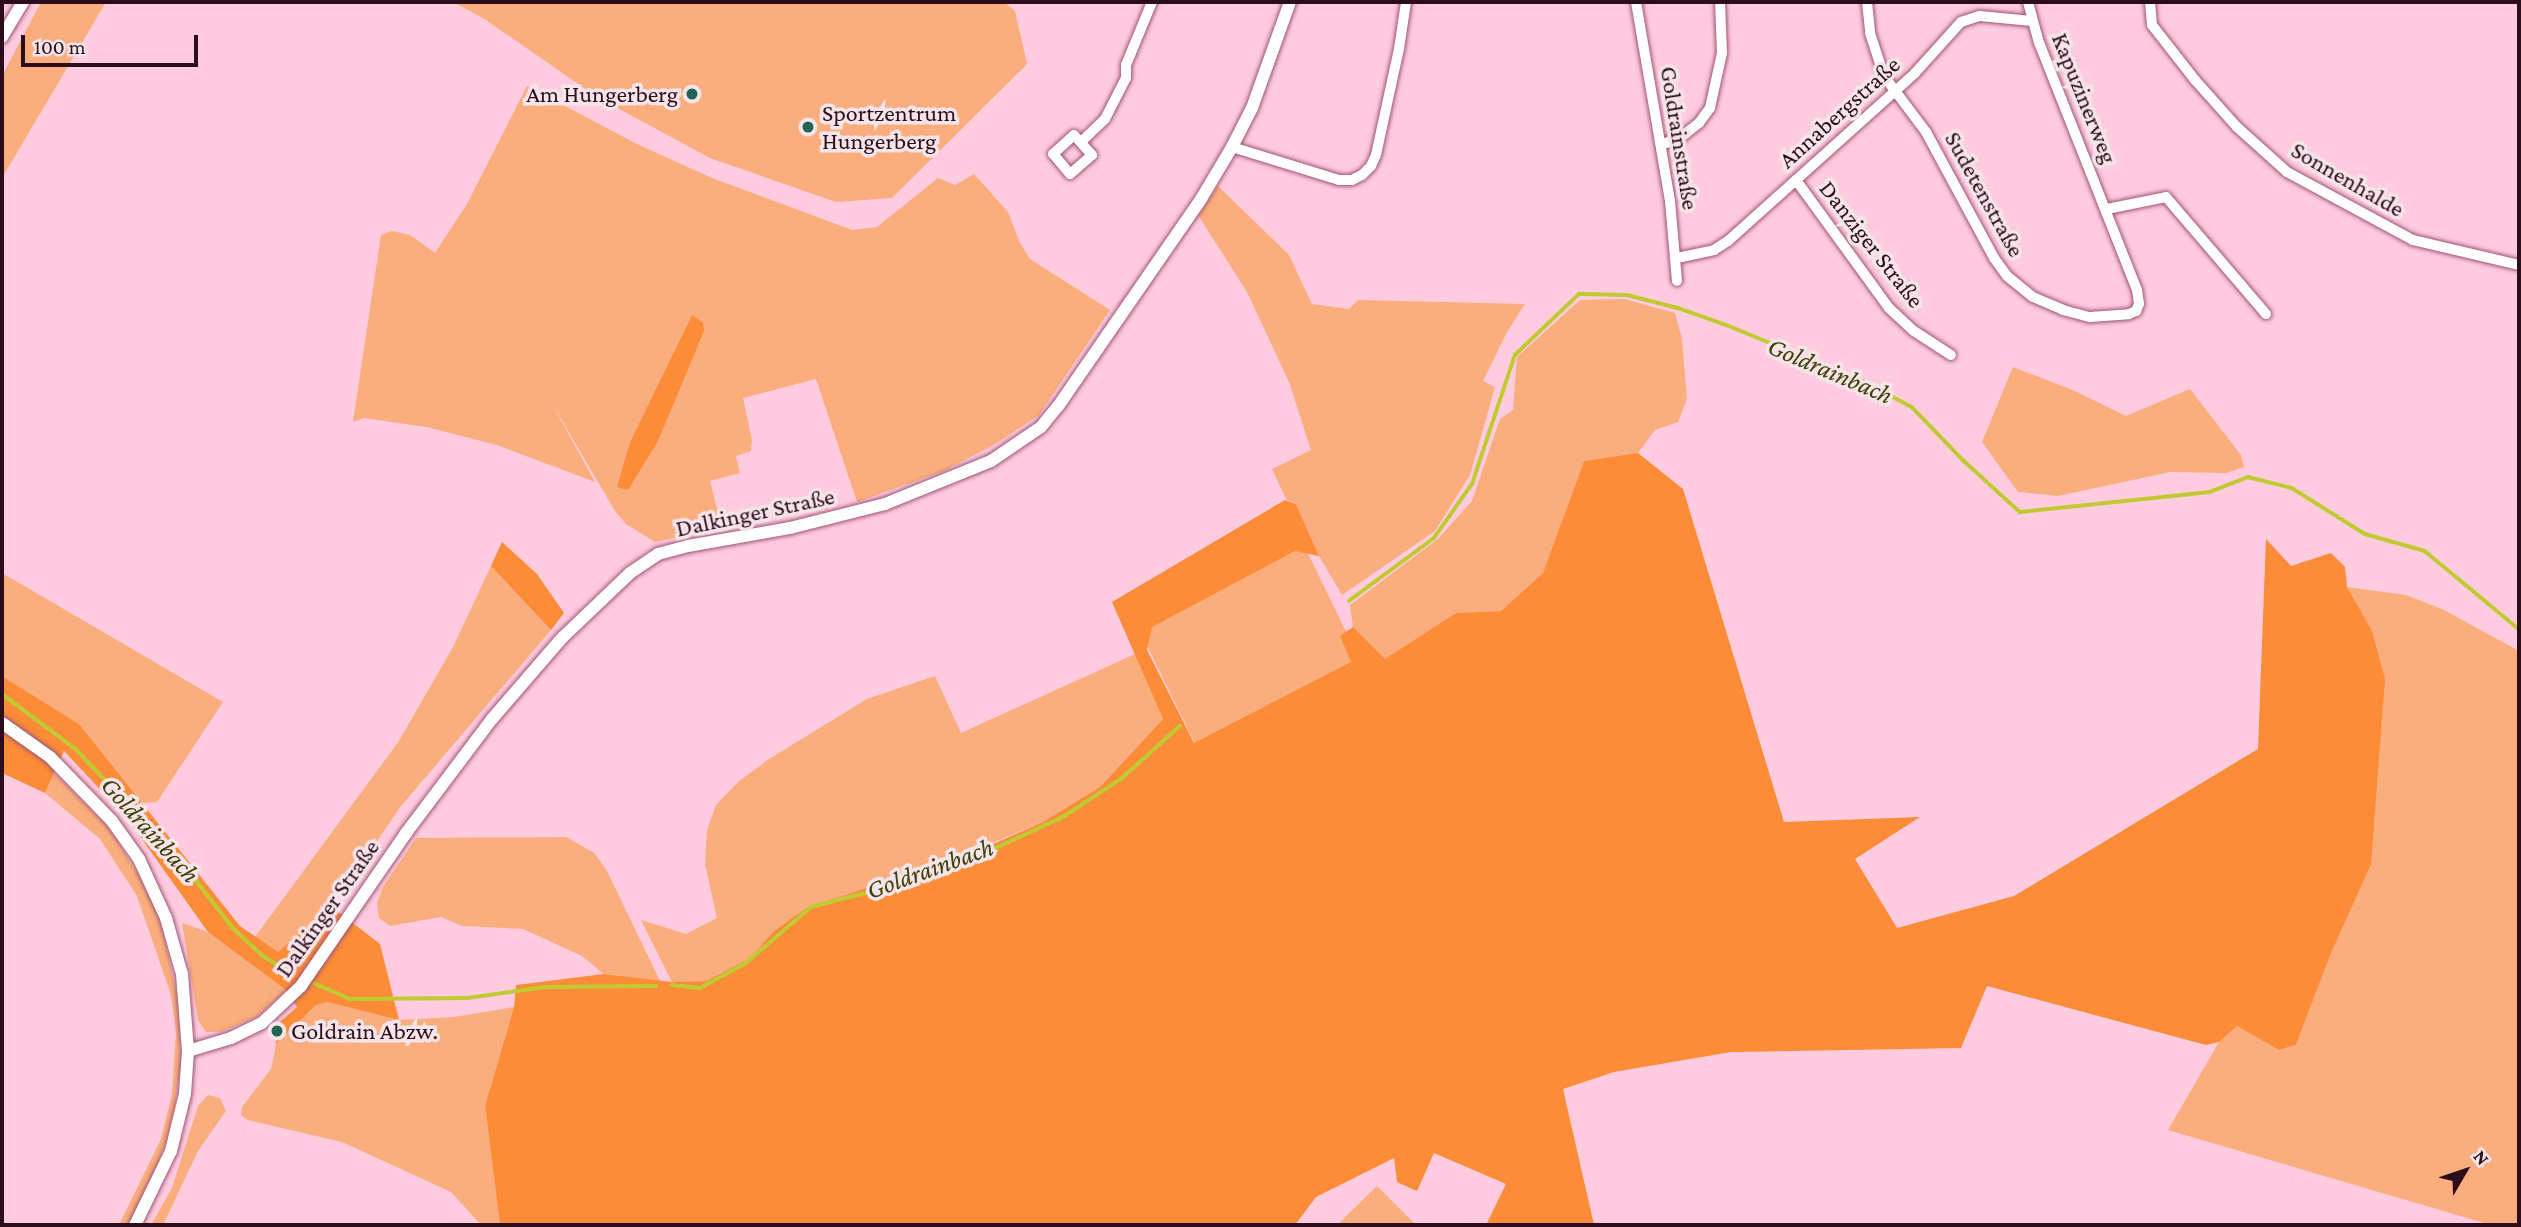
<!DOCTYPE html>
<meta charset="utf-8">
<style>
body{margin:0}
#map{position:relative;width:2521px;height:1227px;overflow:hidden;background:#ffcbdf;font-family:"Crimson Pro",serif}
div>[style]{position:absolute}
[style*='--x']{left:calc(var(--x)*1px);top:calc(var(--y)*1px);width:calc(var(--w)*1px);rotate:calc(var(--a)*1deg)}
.green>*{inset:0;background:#faae7d;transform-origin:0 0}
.forest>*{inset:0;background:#fc8c37}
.stream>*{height:3.5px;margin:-1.75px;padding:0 1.75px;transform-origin:1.75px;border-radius:1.75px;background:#c0cb33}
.roads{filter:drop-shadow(0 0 2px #9f5575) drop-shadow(0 0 2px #9f5575)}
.street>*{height:10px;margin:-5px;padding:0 5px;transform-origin:5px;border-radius:5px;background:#fff}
.secondary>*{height:12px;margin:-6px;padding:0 6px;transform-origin:6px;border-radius:6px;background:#fff}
.dots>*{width:19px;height:19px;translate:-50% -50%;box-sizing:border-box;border:4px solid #f5e4ea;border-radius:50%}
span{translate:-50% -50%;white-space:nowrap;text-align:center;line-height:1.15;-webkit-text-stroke:7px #f5e4ea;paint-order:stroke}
.poi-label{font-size:24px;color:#2b0d1b}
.right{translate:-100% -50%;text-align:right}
.left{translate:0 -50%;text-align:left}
.street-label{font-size:24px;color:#2b0d1b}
.water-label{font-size:26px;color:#3d4003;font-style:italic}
.frame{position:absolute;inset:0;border:4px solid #2b0d1b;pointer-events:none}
.north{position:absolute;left:2430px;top:1136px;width:70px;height:70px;-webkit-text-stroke:5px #f5e4ea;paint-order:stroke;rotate:51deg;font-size:19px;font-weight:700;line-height:28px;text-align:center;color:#2b0d1b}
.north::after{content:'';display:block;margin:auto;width:24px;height:32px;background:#2b0d1b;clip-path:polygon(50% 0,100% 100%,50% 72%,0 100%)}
.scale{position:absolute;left:21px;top:35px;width:177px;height:32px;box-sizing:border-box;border:4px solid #2b0d1b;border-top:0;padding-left:9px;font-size:21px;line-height:24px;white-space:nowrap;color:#2b0d1b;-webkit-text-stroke:5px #f5e4ea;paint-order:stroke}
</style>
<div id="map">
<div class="green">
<div style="clip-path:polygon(41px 2px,106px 2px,2px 178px,2px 76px)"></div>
<div style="clip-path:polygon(453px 2px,1004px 2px,1015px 11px,1027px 64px,892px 198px,836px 202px,710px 158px,597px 97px,483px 18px)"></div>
<div style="clip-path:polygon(evenodd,527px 86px,639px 145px,712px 178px,852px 230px,877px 227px,938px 178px,955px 185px,974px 174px,1008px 212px,1020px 243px,1030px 259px,1110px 310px,1039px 415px,997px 443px,944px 471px,857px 502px,816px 379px,743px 398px,752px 440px,751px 451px,736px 456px,740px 473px,710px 481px,722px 528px,655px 542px,626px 524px,615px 511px,551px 402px,595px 482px,497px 445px,426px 427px,364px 418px,353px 422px,381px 235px,392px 231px,410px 235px,435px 253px,467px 204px,527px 86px,692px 315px,618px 487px,630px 442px,692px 315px)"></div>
<div style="clip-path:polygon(1218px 186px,1289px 255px,1312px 304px,1349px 309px,1358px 300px,1525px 304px,1507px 332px,1483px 381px,1495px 387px,1470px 475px,1435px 531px,1342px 595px,1319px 556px,1296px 504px,1286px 499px,1272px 469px,1311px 450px,1289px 382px,1247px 292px,1198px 215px)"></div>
<div style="clip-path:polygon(1624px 299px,1675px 313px,1682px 339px,1687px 399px,1678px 422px,1655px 430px,1638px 453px,1584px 461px,1543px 573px,1501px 611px,1456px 613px,1385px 660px,1353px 627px,1350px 605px,1438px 539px,1472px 501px,1500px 419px,1513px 410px,1517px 357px,1580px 300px)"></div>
<div style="clip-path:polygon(2013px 367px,2075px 391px,2126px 416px,2190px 389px,2241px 455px,2244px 467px,2226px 473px,2170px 472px,2058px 496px,2018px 492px,1982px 442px)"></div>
<div style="left:1297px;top:531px;width:149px;height:185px;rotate:64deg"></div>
<div style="clip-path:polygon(491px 566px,551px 630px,401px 806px,332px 907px,278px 953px,255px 937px,399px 741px,453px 647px)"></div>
<div style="clip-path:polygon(2px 573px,223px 702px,157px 802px,144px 803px,135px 797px,79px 724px,2px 676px)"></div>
<div style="clip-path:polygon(2346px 587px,2406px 595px,2442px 609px,2519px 651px,2519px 1225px,2491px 1225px,2168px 1130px,2219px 1042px,2237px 1026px,2279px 1050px,2296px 1045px,2331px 953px,2372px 631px)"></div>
<div style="clip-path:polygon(1135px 654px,1163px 719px,1100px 787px,1043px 822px,773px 932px,750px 958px,706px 981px,672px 982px,641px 920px,686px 934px,717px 918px,705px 864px,707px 830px,716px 805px,739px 781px,769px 759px,867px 699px,935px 676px,961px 733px)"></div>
<div style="clip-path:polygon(54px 773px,108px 827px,136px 870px,160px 918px,178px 998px,181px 1064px,174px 1111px,166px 1142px,152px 1179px,128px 1225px,119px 1225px,161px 1139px,172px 1095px,176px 1032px,171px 995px,137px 896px,100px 839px,45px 793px)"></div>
<div style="clip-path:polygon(566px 837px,594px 853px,606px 869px,660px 981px,604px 974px,582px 956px,523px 929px,462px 926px,441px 917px,390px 926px,379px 918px,377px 903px,383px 887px,416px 838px)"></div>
<div style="clip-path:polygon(182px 923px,208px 932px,286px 990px,258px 1016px,221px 1032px,206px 1032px,198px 1020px)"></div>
<div style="clip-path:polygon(327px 1002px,399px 1020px,454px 1017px,514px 1007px,485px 1106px,500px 1225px,481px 1225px,451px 1192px,342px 1142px,248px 1120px,241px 1115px,242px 1107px,271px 1069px,276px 1044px,316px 1005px)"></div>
<div style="clip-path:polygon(208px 1095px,220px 1098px,226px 1111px,198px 1151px,163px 1225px,151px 1225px,172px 1188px,198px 1106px)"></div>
<div style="clip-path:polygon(1377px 1186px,1416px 1225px,1337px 1225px)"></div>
</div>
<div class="forest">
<div style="clip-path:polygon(692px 315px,703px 323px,704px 331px,658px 441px,628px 490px,617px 487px,630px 442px)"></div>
<div style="clip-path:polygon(1638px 453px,1683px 489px,1784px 822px,1920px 817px,1855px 859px,1897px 928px,2014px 896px,2258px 749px,2266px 539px,2291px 566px,2331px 553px,2345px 567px,2347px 587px,2372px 631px,2385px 679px,2371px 864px,2331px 953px,2296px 1045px,2279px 1050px,2237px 1026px,2219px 1042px,2206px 1045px,1987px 986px,1961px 1048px,1731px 1052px,1614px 1072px,1563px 1089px,1594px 1225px,1486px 1225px,1506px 1184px,1434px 1153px,1417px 1191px,1397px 1182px,1394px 1158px,1316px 1197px,1295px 1225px,500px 1225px,485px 1106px,514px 1007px,516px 985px,604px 974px,672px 982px,706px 981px,750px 958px,773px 932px,805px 909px,991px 845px,1043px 822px,1100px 787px,1163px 719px,1112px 602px,1285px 500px,1296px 504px,1319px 556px,1295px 551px,1152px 627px,1147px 650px,1194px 743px,1351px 662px,1340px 636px,1353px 627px,1385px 659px,1456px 613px,1501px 611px,1543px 573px,1584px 461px)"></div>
<div style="clip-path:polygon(502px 542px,537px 574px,564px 613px,551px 630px,491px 566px)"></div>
<div style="clip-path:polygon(2px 676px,79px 724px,240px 926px,278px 952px,332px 907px,380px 944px,399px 1020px,327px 1002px,316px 1005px,276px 1044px,275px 1026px,297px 1007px,286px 990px,208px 932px,127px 818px,64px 751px,45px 793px,2px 773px)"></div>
</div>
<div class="stream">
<div style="--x:1349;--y:601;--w:106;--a:-36.5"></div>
<div style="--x:1434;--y:538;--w:66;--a:-54.9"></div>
<div style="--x:1472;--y:484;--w:136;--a:-71.6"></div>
<div style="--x:1515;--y:355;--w:88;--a:-43.6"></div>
<div style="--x:1579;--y:294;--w:48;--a:1.2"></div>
<div style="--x:1627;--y:295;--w:53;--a:14.3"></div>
<div style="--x:1678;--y:308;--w:54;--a:19.4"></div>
<div style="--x:1729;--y:326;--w:145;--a:22.3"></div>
<div style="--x:1863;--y:381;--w:55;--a:28"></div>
<div style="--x:1912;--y:407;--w:72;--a:46.1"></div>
<div style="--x:1962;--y:459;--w:79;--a:42.4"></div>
<div style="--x:2020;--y:512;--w:191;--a:-6"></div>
<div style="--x:2210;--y:492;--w:41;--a:-21.5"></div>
<div style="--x:2248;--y:477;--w:45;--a:14"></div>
<div style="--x:2292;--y:488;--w:86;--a:32.2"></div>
<div style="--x:2365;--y:534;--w:62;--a:15.8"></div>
<div style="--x:2425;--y:551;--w:122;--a:39.7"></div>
<div style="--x:2;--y:694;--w:92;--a:36.6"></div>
<div style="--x:76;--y:749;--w:149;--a:46.6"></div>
<div style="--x:178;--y:857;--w:90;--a:52.2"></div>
<div style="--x:233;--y:928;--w:41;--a:43"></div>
<div style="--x:263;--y:956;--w:33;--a:31"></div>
<div style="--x:314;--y:983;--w:39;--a:24"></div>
<div style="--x:350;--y:999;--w:118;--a:-0.5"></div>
<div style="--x:468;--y:998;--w:78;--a:-8.1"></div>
<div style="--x:545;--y:987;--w:111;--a:-0.5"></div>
<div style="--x:672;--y:985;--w:28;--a:6"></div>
<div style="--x:700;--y:988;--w:52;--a:-28.5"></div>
<div style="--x:746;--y:963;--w:86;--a:-40.7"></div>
<div style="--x:811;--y:907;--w:112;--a:-14.5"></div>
<div style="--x:919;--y:879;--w:71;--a:-21.5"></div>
<div style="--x:985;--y:853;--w:86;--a:-24.8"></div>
<div style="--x:1063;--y:817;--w:69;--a:-33.2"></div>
<div style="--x:1121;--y:779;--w:79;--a:-41.9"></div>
</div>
<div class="roads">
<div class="street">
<div style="--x:1636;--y:2;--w:202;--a:80.3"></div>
<div style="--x:1670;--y:201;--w:80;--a:85"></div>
<div style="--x:1867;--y:2;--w:31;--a:84"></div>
<div style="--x:1870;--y:33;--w:45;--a:72"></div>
<div style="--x:1884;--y:76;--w:70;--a:53.1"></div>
<div style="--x:1926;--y:132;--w:143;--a:61.6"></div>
<div style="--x:1994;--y:258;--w:22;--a:54"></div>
<div style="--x:2007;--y:276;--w:33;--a:39"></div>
<div style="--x:2033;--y:297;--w:33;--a:23"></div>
<div style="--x:2063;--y:310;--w:28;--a:15"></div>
<div style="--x:2090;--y:317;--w:39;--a:-4"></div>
<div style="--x:2129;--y:314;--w:8;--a:-23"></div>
<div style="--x:2136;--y:311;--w:8;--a:-67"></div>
<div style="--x:2139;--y:304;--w:14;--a:-98"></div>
<div style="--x:2137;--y:290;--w:266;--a:-111.6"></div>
<div style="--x:2039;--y:43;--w:42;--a:-105"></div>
<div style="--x:2150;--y:2;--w:23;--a:85"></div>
<div style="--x:2152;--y:25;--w:70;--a:52"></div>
<div style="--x:2195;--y:80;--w:63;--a:48.2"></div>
<div style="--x:2237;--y:127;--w:67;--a:42"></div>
<div style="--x:2287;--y:172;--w:143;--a:28.4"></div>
<div style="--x:2413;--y:240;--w:109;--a:13.3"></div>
<div style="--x:1074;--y:135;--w:27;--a:48"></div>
<div style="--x:1092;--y:155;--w:29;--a:139"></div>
<div style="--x:1070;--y:174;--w:26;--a:-130"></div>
<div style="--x:1053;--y:154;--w:28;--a:-42"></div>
<div style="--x:1081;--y:142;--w:33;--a:-44"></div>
<div style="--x:1105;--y:119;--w:46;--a:-62.9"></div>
<div style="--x:1126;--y:78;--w:13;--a:-90"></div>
<div style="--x:1126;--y:65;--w:68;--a:-67.6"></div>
<div style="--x:1661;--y:145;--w:22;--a:-22"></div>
<div style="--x:1681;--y:137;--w:23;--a:-38"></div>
<div style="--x:1699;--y:123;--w:19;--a:-54"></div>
<div style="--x:1710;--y:108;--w:56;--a:-77.7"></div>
<div style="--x:1722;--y:53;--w:51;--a:-92.2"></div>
<div style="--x:1232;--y:147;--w:112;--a:17.1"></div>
<div style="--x:1339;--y:180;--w:13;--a:0"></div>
<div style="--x:1352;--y:180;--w:11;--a:-27"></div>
<div style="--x:1362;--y:175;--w:13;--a:-45"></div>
<div style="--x:1371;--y:166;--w:12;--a:-66"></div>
<div style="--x:1376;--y:155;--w:108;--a:-77.8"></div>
<div style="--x:1399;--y:49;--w:48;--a:-81.5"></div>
<div style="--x:1796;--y:180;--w:158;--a:54"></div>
<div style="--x:1889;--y:308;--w:34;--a:43"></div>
<div style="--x:1914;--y:331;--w:44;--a:33"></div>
<div style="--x:2107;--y:209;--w:60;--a:-11.5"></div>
<div style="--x:2166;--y:197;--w:154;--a:49.5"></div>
<div style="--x:1677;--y:258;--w:38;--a:-12"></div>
<div style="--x:1714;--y:250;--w:17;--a:-33"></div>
<div style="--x:1728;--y:241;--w:251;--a:-41.9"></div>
<div style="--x:1915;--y:73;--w:69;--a:-48"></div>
<div style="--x:1961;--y:22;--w:20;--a:-18"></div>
<div style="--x:1980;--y:16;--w:52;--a:5.5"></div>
</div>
<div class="secondary">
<div style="--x:2;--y:37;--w:41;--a:-59"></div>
<div style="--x:2;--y:723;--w:59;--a:35.3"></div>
<div style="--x:50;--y:757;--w:89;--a:45.9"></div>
<div style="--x:112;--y:821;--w:47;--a:54.6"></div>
<div style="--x:139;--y:859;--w:65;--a:65.4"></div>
<div style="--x:166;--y:918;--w:58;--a:74.1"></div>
<div style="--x:182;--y:974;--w:77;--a:85.5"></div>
<div style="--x:188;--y:1051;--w:43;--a:94"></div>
<div style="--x:185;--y:1094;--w:59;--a:103.8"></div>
<div style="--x:171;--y:1151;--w:82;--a:115.9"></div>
<div style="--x:188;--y:1051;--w:45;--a:-16.8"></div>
<div style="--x:231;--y:1038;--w:34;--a:-26"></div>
<div style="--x:262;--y:1023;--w:54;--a:-43.5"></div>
<div style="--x:301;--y:986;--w:186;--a:-55.5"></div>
<div style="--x:406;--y:833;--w:143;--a:-53"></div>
<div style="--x:492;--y:719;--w:107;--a:-49.2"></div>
<div style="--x:562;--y:638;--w:94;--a:-43.7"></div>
<div style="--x:630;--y:573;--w:34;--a:-34"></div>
<div style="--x:658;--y:554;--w:31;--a:-15"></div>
<div style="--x:688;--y:546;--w:104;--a:-10"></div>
<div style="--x:790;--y:528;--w:98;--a:-14.2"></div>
<div style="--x:885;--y:504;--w:114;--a:-22.1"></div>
<div style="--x:991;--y:461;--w:60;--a:-34.2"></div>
<div style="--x:1041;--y:427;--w:28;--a:-51"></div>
<div style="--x:1059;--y:405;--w:250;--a:-55.4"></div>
<div style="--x:1201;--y:199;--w:61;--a:-59.2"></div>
<div style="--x:1232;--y:147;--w:44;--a:-62.9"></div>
<div style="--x:1252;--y:108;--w:113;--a:-70.3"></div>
</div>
</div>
<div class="dots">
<div style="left:692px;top:94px;background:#236555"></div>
<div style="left:808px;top:127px;background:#236555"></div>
<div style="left:277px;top:1031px;background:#236555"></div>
</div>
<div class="poi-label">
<span class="right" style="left:678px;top:94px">Am Hungerberg</span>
<span class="left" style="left:822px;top:127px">Sportzentrum<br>Hungerberg</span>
<span class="left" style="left:291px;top:1031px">Goldrain Abzw.</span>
</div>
<div class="street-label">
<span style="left:2085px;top:98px;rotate:68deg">Kapuzinerweg</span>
<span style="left:1839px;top:112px;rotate:-42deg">Annabergstraße</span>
<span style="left:1680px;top:138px;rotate:81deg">Goldrainstraße</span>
<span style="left:2348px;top:179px;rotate:30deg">Sonnenhalde</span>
<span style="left:1985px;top:194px;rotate:61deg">Sudetenstraße</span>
<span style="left:1872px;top:244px;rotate:52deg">Danziger Straße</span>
<span style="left:755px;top:512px;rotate:-12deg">Dalkinger Straße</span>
<span style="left:327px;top:908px;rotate:-55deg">Dalkinger Straße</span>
</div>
<div class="water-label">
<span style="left:1830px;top:371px;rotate:23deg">Goldrainbach</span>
<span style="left:150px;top:830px;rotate:48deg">Goldrainbach</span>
<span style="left:930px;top:869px;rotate:-20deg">Goldrainbach</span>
</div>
<div class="frame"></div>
<div class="north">N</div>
<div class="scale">100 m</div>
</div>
